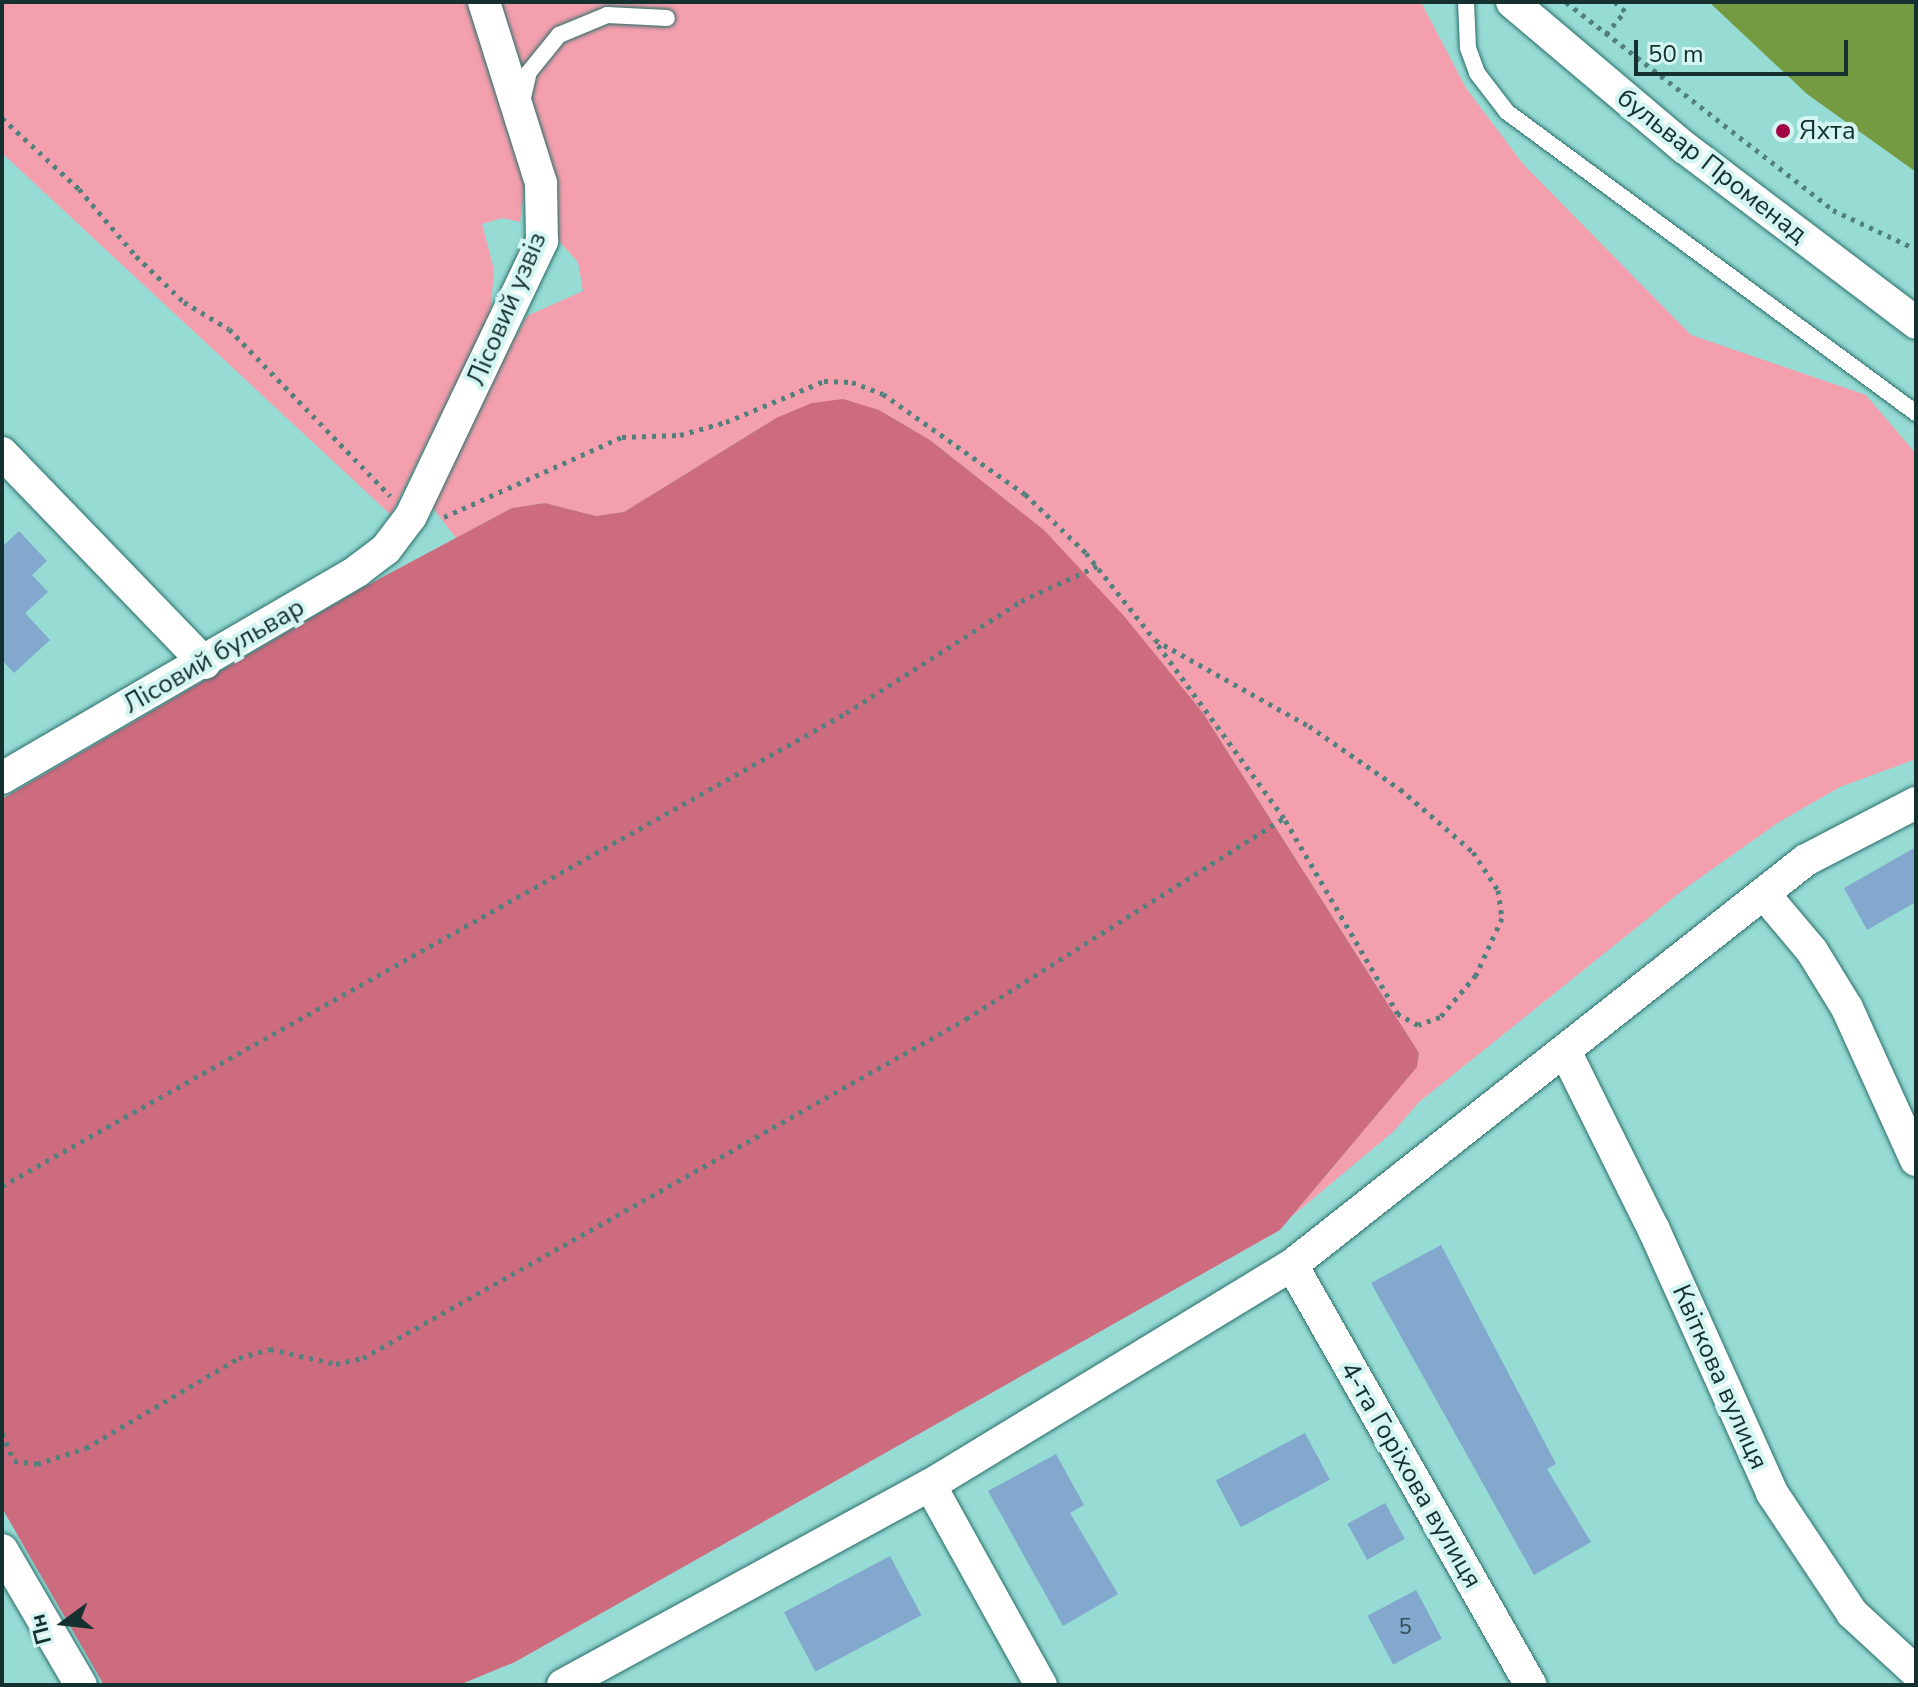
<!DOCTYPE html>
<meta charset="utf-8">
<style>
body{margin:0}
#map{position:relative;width:1918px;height:1687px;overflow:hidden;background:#97dbd5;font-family:"Nunito Sans",sans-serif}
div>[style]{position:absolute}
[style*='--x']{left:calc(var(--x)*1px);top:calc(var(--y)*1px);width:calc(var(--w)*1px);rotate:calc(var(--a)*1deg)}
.green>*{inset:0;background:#f49fad}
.forest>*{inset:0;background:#ce6c7f}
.water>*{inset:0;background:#749a42}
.building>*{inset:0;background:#82a8cd;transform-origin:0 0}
.path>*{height:5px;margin-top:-2.5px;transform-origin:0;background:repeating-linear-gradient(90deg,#52817d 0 4px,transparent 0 10px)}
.roads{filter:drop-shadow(0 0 2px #296e6a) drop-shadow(0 0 2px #296e6a)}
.service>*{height:16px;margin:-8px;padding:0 8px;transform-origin:8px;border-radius:8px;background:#fff}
.minor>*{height:32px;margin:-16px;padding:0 16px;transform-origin:16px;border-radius:16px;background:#fff}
.dots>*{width:22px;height:22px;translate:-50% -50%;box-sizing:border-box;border:4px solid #d4f5f1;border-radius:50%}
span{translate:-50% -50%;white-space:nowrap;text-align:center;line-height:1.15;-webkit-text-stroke:8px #d4f5f1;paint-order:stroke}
.number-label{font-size:22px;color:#304f56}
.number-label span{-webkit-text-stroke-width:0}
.poi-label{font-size:26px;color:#15312f}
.left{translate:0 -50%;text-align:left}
.street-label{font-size:26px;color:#15312f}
.frame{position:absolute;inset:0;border:4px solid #15312f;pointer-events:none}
.north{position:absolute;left:24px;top:1583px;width:80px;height:80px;-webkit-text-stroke:6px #d4f5f1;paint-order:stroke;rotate:255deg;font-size:22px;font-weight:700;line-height:32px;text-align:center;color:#15312f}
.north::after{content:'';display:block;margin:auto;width:28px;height:36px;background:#15312f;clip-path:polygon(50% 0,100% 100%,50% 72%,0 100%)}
.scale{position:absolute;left:1634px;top:40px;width:214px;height:36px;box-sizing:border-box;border:4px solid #15312f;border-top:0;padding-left:10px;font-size:24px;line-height:28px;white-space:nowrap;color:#15312f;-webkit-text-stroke:6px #d4f5f1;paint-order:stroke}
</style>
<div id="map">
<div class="green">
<div style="clip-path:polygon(2px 2px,468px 2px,526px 177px,520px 222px,502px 218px,482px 224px,494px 270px,490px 317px,391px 515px,2px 153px)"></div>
<div style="clip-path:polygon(501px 2px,1421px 2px,1466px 88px,1523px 164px,1691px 335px,1866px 395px,1916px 454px,1916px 759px,1840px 787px,1779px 822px,1687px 887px,1419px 1102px,1394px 1131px,1291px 1217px,1417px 1067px,1419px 1053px,1203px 713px,1044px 530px,930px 440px,879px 410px,776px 418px,624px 512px,596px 516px,545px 503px,512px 508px,456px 538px,433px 508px,429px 493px,527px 316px,583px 291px,578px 262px,558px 240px)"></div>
</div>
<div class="forest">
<div style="clip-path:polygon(843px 399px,879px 410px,930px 440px,1044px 530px,1124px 616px,1203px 713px,1419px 1053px,1417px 1067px,1280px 1230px,515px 1662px,459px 1685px,104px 1685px,2px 1508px,2px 799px,364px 587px,512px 508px,545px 503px,596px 516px,624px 512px,776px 418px,812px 403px)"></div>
</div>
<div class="water">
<div style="clip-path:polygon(1709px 2px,1916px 2px,1916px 172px,1807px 94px)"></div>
</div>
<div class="building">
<div style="clip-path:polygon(19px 531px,47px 561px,32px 575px,48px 592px,25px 613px,50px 640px,14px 673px,2px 660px,2px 547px)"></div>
<div style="clip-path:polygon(1916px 847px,1916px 902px,1867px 930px,1844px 888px)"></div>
<div style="clip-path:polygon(1441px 1245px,1556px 1464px,1547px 1469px,1591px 1542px,1534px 1575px,1371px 1283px)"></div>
<div style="left:1305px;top:1433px;width:53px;height:101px;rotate:62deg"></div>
<div style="clip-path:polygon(1056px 1454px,1084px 1505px,1070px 1513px,1118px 1594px,1063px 1626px,988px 1491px)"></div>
<div style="left:1385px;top:1503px;width:41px;height:43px;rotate:61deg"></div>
<div style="left:890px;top:1556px;width:67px;height:120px;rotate:62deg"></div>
<div style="left:1416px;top:1590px;width:55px;height:55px;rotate:62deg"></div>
</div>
<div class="path">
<div style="--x:1566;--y:2;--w:338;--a:37.9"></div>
<div style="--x:1833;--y:210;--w:92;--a:25.2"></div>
<div style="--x:1606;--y:34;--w:30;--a:-50"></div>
<div style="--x:1625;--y:11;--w:13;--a:-138"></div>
<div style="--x:2;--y:118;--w:105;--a:42.7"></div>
<div style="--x:79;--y:189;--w:88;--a:49.6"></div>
<div style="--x:136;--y:256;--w:66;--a:43.8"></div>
<div style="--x:184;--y:302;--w:52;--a:31"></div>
<div style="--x:229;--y:329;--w:232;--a:46"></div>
<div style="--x:444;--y:517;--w:195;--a:-24.2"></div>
<div style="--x:622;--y:437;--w:58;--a:-2"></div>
<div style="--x:680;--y:435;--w:48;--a:-15.8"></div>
<div style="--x:726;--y:422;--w:106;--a:-22.7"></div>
<div style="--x:824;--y:381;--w:28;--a:2"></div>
<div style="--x:852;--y:382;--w:33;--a:21"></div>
<div style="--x:883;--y:394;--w:174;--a:35.2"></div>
<div style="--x:1025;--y:494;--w:85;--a:44"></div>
<div style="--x:1086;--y:553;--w:111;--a:51.6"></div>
<div style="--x:1155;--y:640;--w:176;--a:29.2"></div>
<div style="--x:1309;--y:726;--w:111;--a:34.7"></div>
<div style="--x:1400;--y:789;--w:96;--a:40.8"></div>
<div style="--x:1473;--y:852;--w:45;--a:56.7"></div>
<div style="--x:1498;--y:890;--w:28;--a:82"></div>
<div style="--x:1502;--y:918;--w:63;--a:114.5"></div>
<div style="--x:1476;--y:975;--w:55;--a:130.6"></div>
<div style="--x:1440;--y:1017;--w:23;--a:160"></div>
<div style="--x:1418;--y:1025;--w:23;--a:-151"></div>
<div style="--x:1398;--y:1014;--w:227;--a:-120.2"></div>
<div style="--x:2;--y:1186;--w:968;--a:-29.27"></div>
<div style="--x:846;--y:713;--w:208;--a:-32.6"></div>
<div style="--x:1021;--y:601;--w:84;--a:-24.7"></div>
<div style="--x:2;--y:1433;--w:30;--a:67"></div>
<div style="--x:14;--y:1461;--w:23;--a:7"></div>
<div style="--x:37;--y:1464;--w:52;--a:-18.1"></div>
<div style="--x:86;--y:1448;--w:178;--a:-30.5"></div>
<div style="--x:239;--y:1358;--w:32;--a:-16"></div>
<div style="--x:270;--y:1349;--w:68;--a:12.8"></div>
<div style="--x:336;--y:1364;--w:28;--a:-13"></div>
<div style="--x:363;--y:1358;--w:692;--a:-29.34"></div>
<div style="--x:966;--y:1019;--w:376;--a:-32.3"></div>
<div style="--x:1284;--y:818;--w:219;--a:-126.1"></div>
</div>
<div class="roads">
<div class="service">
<div style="--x:1466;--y:2;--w:46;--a:87.5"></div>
<div style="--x:1468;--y:48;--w:27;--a:70"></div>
<div style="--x:1477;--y:73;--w:49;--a:52.4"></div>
<div style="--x:1507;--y:112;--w:508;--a:36.35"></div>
<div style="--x:522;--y:102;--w:31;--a:-77"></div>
<div style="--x:529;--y:72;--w:48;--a:-51"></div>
<div style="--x:559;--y:35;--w:52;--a:-22.6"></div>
<div style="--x:607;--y:15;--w:60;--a:2.9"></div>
</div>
<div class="minor">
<div style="--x:1512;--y:2;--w:226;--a:40.2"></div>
<div style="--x:1685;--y:148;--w:290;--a:37.1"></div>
<div style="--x:2;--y:453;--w:292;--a:46"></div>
<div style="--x:2;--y:778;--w:411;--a:-30.2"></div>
<div style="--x:357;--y:571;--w:36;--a:-37"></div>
<div style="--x:386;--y:549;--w:41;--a:-52.9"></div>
<div style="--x:411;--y:516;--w:305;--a:-64.5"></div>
<div style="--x:542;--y:241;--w:58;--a:-91"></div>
<div style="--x:541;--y:183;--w:190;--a:-107.5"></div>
<div style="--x:1764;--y:894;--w:75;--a:49.9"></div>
<div style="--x:1812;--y:951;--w:67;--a:58.4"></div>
<div style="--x:1847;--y:1008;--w:167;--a:65.6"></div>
<div style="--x:1566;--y:1053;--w:198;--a:63.6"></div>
<div style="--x:1654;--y:1230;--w:288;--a:65.8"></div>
<div style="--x:1772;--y:1493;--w:144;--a:56.3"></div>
<div style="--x:1852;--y:1613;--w:87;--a:42.7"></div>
<div style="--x:1292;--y:1265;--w:483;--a:60.4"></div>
<div style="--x:930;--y:1485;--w:229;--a:61"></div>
<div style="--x:2;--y:1550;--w:156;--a:59.7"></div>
<div style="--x:563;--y:1685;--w:418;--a:-28.6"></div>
<div style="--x:930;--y:1485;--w:424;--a:-31.3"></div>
<div style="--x:1292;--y:1265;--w:654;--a:-38.24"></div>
<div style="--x:1806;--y:860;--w:124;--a:-27.4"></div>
</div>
</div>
<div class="dots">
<div style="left:1783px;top:131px;background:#a20542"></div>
</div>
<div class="number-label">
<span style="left:1405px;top:1628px">5</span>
</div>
<div class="poi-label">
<span class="left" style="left:1799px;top:131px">Яхта</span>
</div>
<div class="street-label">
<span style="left:1712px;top:166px;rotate:38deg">бульвар Променад</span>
<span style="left:507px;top:309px;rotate:-67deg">Лісовий узвіз</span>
<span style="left:214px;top:656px;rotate:-30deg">Лісовий бульвар</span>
<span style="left:1720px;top:1377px;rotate:66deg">Квіткова вулиця</span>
<span style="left:1411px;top:1475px;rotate:60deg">4-та Горіхова вулиця</span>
</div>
<div class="frame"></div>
<div class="north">Пн</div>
<div class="scale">50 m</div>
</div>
